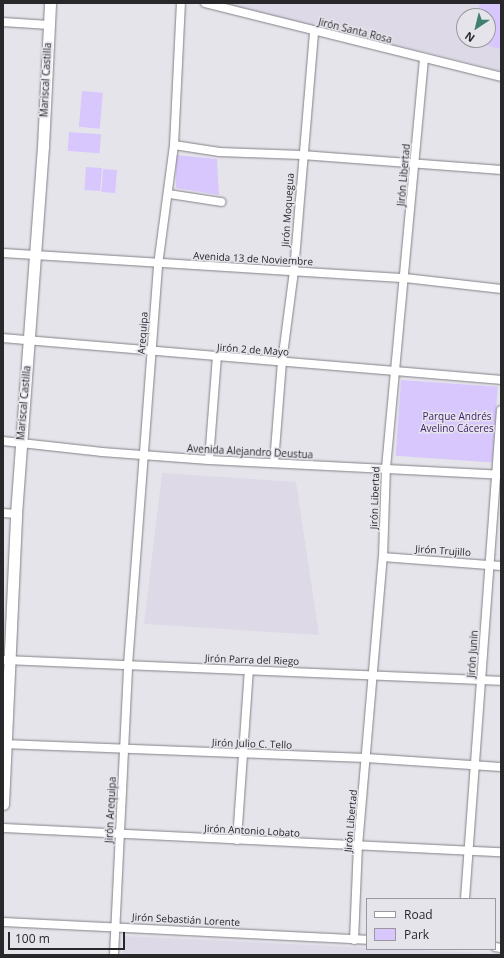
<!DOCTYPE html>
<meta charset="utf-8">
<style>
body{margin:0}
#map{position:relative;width:504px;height:958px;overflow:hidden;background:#e6e4eb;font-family:"Open Sans",sans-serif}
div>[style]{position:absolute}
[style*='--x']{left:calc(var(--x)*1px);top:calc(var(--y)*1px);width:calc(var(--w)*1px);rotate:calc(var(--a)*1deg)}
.built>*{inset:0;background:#ddd9e7}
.green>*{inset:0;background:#d8c7fd;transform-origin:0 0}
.roads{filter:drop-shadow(0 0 1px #828187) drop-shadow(0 0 1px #828187)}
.minor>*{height:8px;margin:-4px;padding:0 4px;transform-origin:4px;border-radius:4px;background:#fff}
.highway>*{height:11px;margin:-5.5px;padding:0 5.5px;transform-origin:5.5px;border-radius:5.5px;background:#fff}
span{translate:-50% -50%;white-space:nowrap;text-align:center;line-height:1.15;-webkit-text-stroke:3px #e6e4eb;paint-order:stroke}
.street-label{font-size:10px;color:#28272a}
.park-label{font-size:10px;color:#41226c}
.frame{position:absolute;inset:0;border:4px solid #28272a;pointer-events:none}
.legend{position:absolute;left:366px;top:898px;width:130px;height:52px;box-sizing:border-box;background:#e6e4eb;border:1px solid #9a989e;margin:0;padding:5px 7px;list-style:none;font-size:12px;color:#28272a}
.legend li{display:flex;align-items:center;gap:8px;height:20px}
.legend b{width:20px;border:1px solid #9a989e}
.north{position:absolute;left:456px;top:8px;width:40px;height:40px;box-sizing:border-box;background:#e6e4eb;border:1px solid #9a989e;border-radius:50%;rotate:215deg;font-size:11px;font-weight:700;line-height:16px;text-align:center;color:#28272a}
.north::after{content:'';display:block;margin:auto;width:14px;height:18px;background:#3f8171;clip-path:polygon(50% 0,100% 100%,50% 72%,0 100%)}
.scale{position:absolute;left:8px;top:932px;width:117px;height:18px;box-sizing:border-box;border:2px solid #28272a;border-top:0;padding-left:5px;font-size:12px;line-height:14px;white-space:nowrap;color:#28272a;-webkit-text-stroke:3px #e6e4eb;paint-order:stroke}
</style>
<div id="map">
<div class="built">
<div style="clip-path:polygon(evenodd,218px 3px,501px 3px,501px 71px,450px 58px,218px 3px,464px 16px,488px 16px,488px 40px,464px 40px,464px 16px)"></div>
<div style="clip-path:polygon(162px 473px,296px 482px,319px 635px,144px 624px)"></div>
<div style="clip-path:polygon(123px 936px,501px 954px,501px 955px,123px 955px)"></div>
</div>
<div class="green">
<div style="clip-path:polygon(480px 3px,501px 3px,501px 49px,471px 41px,488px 40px,488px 16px,477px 16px)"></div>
<div style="left:82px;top:91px;width:21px;height:36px;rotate:5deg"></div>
<div style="left:69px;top:132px;width:32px;height:19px;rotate:4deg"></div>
<div style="clip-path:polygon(176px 155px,217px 159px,219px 195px,176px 188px)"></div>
<div style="left:86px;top:167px;width:16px;height:23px;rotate:4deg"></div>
<div style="left:103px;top:169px;width:14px;height:23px;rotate:4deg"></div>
<div style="left:401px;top:380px;width:97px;height:76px;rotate:4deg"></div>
</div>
<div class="roads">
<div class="minor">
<div style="--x:205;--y:3;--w:305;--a:14"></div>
<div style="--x:3;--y:22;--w:46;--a:3.7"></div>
<div style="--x:174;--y:145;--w:46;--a:8.8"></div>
<div style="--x:219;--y:152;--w:83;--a:2.1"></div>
<div style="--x:302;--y:155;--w:200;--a:4.3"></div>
<div style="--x:169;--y:194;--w:53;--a:8.7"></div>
<div style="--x:3;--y:253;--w:403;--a:3.6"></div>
<div style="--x:405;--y:278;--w:97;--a:6.5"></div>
<div style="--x:3;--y:338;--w:500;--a:4.8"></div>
<div style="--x:3;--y:441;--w:100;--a:6.3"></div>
<div style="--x:102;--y:452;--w:107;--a:4.3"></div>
<div style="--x:209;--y:460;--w:292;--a:2.9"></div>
<div style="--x:209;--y:460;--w:103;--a:-85.6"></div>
<div style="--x:274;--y:463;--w:101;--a:-85.5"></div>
<div style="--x:282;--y:362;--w:92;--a:-82.5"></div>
<div style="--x:294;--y:271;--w:241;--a:-85.2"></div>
<div style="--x:3;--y:513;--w:13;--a:4"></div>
<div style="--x:383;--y:557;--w:118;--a:4.4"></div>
<div style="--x:3;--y:660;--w:498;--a:2.4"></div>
<div style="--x:3;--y:744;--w:363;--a:2.2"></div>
<div style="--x:366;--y:758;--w:135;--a:3.8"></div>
<div style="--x:3;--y:828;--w:499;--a:2.8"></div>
<div style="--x:237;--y:840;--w:170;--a:-86"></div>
<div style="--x:465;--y:899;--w:490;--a:-85.8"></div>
<div style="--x:3;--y:922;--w:364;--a:2.8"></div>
<div style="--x:354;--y:940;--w:94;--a:-87.6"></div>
<div style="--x:358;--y:846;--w:290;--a:-85.1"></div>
<div style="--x:383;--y:557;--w:89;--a:-88.1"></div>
<div style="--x:386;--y:468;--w:412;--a:-84.7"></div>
<div style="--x:495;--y:947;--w:6;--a:9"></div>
<div style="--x:114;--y:955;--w:290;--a:-87.2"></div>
<div style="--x:128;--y:665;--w:401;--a:-85.7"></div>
<div style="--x:158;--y:265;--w:121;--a:-82.4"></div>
<div style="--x:174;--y:145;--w:142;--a:-87.2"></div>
</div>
<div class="highway">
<div style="--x:3;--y:804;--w:290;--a:-87.4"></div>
<div style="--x:16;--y:514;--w:368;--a:-85.8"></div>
<div style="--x:43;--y:147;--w:144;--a:-87.2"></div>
</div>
</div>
<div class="street-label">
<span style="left:355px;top:31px;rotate:14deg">Jirón Santa Rosa</span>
<span style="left:46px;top:80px;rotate:-87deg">Mariscal Castilla</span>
<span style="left:404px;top:175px;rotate:-85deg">Jirón Libertad</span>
<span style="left:288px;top:210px;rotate:-86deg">Jirón Moquegua</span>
<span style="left:253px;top:259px;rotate:3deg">Avenida 13 de Noviembre</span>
<span style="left:143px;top:333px;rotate:-86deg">Arequipa</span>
<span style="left:253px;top:350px;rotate:4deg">Jirón 2 de Mayo</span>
<span style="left:24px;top:403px;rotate:-85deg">Mariscal Castilla</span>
<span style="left:250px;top:452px;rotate:3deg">Avenida Alejandro Deustua</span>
<span style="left:375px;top:498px;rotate:-88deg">Jirón Libertad</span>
<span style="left:443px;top:551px;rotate:4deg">Jirón Trujillo</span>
<span style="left:473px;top:654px;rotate:-86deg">Jirón Junín</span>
<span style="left:252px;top:660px;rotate:2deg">Jirón Parra del Riego</span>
<span style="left:252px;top:744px;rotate:2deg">Jirón Julio C. Tello</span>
<span style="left:111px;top:810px;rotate:-87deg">Jirón Arequipa</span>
<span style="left:351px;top:821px;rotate:-85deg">Jirón Libertad</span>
<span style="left:252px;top:831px;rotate:3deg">Jirón Antonio Lobato</span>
<span style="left:186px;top:920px;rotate:3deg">Jirón Sebastián Lorente</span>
</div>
<div class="park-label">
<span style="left:457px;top:422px">Parque Andrés<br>Avelino Cáceres</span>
</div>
<div class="frame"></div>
<ul class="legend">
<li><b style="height:5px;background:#fff"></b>Road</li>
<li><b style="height:11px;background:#d8c7fd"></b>Park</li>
</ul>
<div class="north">N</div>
<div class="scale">100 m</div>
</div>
